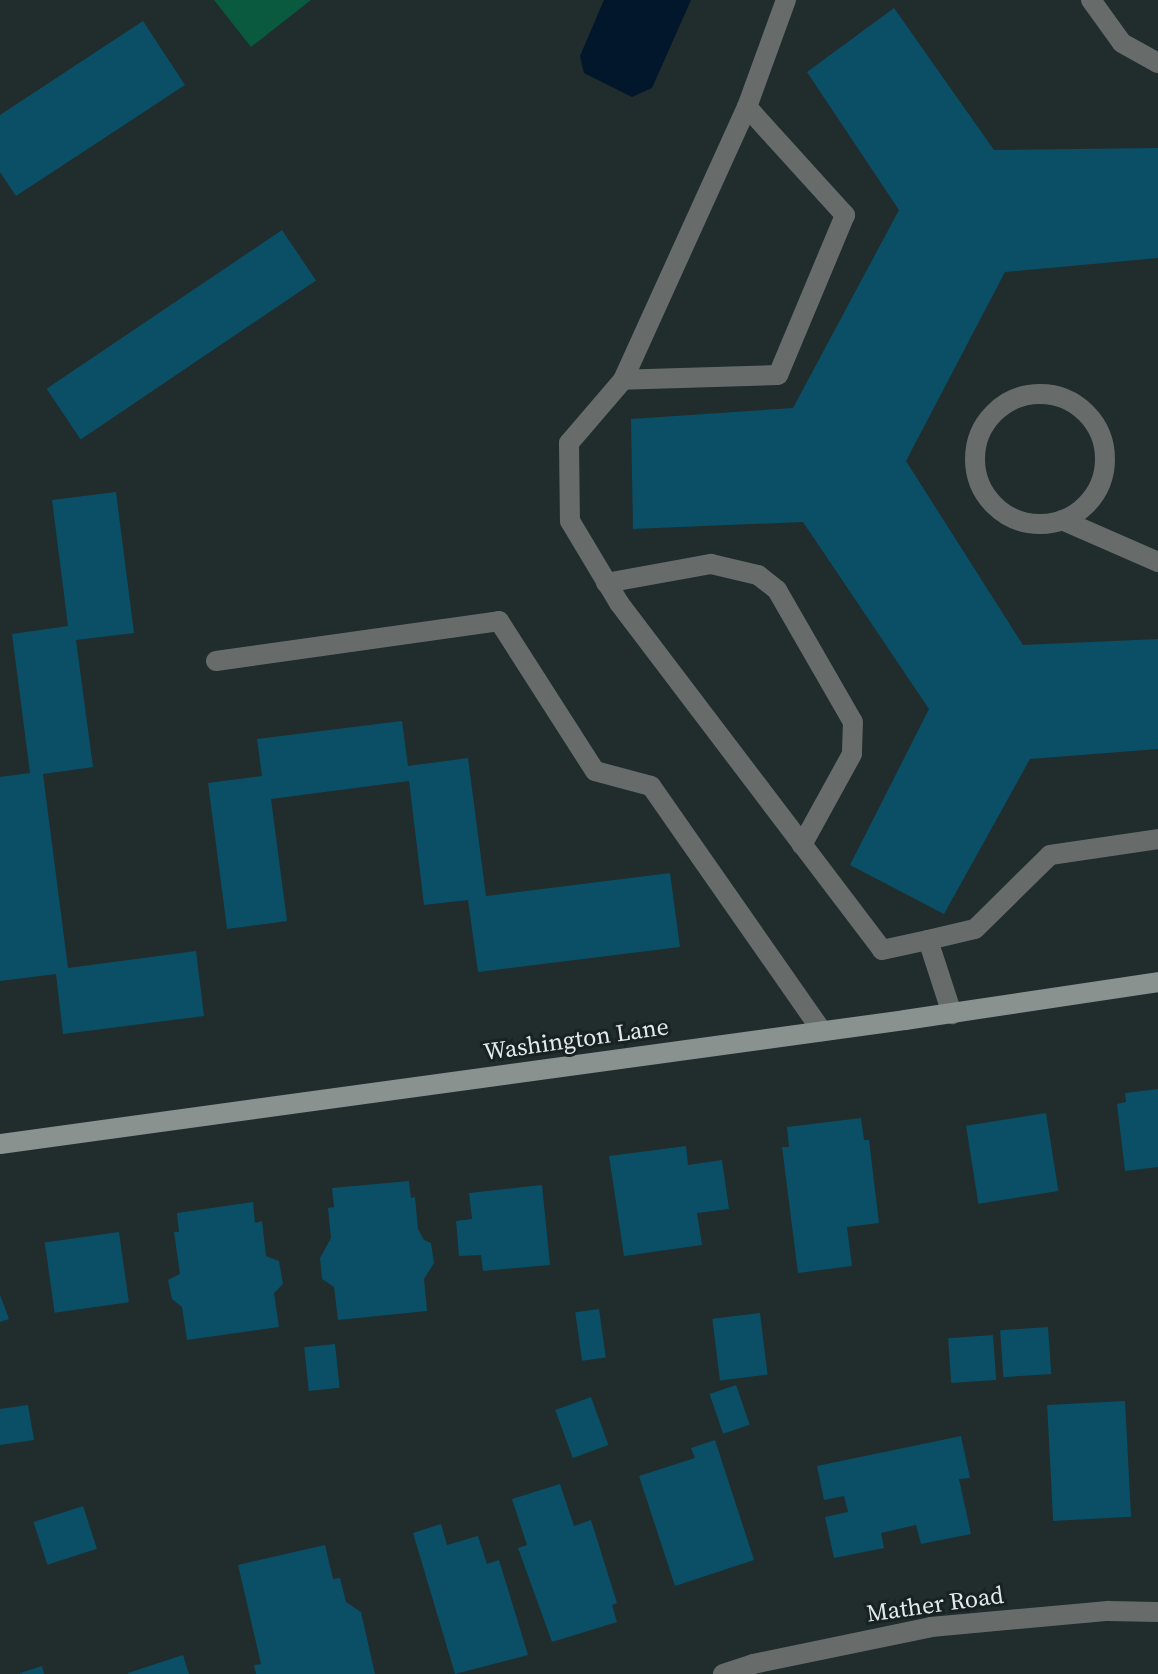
<!DOCTYPE html>
<style>
body{margin:0}
#map{position:relative;width:1158px;height:1674px;overflow:hidden;background:#212c2d;font-family:"Source Serif 4",serif}
div>[style]{position:absolute}
[style*='--x']{left:calc(var(--x)*1px);top:calc(var(--y)*1px);width:calc(var(--w)*1px);rotate:calc(var(--a)*1deg)}
.green>*{inset:0;background:#0a5a3f}
.water>*{inset:0;background:#02172b}
.building>*{inset:0;background:#0a4f66;transform-origin:0 0}
.lane>*{height:20px;margin:-10px;padding:0 10px;transform-origin:10px;border-radius:10px;background:#676c6b}
.lane>.ring{margin:-10px;padding:0;box-sizing:content-box;background:none;border:20px solid #676c6b;border-radius:50%}
.street>*{height:20px;margin:-10px;padding:0 10px;transform-origin:10px;border-radius:10px;background:#676c6b}
.secondary>*{height:20px;margin:-10px;padding:0 10px;transform-origin:10px;border-radius:10px;background:#8a9290}
span{translate:-50% -50%;white-space:nowrap;text-align:center;line-height:1.15;-webkit-text-stroke:6px #182223;paint-order:stroke}
.street-label{font-size:24px;color:#e3eaeb}
</style>
<div id="map">
<div class="green">
<div style="clip-path:polygon(214px 0,311px 0,251px 47px)"></div>
</div>
<div class="water">
<div style="clip-path:polygon(604px 0,691px 0,652px 88px,632px 97px,584px 73px,580px 56px)"></div>
</div>
<div class="building">
<div style="clip-path:polygon(894px 8px,994px 150px,1158px 148px,1158px 258px,1005px 272px,906px 461px,1023px 645px,1158px 639px,1158px 749px,1030px 759px,944px 914px,850px 865px,929px 709px,803px 522px,633px 529px,631px 419px,793px 408px,899px 210px,807px 72px)"></div>
<div style="clip-path:polygon(143px 21px,185px 85px,16px 196px,0 172px,0 115px)"></div>
<div style="left:282px;top:230px;width:61px;height:284px;rotate:56deg"></div>
<div style="clip-path:polygon(116px 492px,134px 633px,76px 640px,93px 767px,43px 774px,68px 968px,196px 951px,204px 1016px,63px 1034px,56px 974px,0 981px,0 777px,30px 773px,12px 634px,68px 626px,52px 500px)"></div>
<div style="clip-path:polygon(402px 721px,408px 766px,468px 758px,486px 896px,670px 873px,680px 947px,478px 972px,468px 900px,424px 905px,409px 781px,271px 799px,287px 921px,227px 929px,208px 783px,262px 776px,257px 739px)"></div>
<div style="clip-path:polygon(1158px 1089px,1158px 1167px,1125px 1171px,1117px 1104px,1126px 1102px,1125px 1093px)"></div>
<div style="left:1046px;top:1113px;width:79px;height:81px;rotate:81deg"></div>
<div style="clip-path:polygon(861px 1118px,864px 1140px,869px 1140px,879px 1223px,847px 1227px,852px 1266px,798px 1273px,782px 1147px,789px 1147px,787px 1127px)"></div>
<div style="clip-path:polygon(686px 1146px,688px 1165px,722px 1160px,729px 1209px,697px 1213px,702px 1245px,624px 1256px,609px 1156px)"></div>
<div style="clip-path:polygon(409px 1181px,411px 1198px,415px 1197px,418px 1229px,424px 1240px,431px 1243px,434px 1263px,424px 1279px,427px 1311px,338px 1320px,334px 1287px,322px 1279px,320px 1258px,331px 1238px,328px 1208px,334px 1207px,332px 1188px)"></div>
<div style="clip-path:polygon(542px 1185px,550px 1265px,483px 1271px,481px 1255px,459px 1256px,456px 1221px,472px 1219px,469px 1193px)"></div>
<div style="clip-path:polygon(253px 1202px,255px 1223px,262px 1221px,266px 1256px,279px 1261px,283px 1284px,274px 1293px,279px 1327px,187px 1340px,182px 1307px,172px 1299px,168px 1280px,180px 1274px,174px 1232px,179px 1232px,177px 1213px)"></div>
<div style="left:119px;top:1232px;width:71px;height:75px;rotate:82deg"></div>
<div style="clip-path:polygon(0 1295px,9px 1319px,0 1322px)"></div>
<div style="left:599px;top:1309px;width:49px;height:24px;rotate:82deg"></div>
<div style="left:760px;top:1313px;width:62px;height:48px;rotate:83deg"></div>
<div style="left:1048px;top:1327px;width:47px;height:48px;rotate:86deg"></div>
<div style="left:993px;top:1335px;width:45px;height:45px;rotate:86deg"></div>
<div style="left:335px;top:1344px;width:44px;height:31px;rotate:84deg"></div>
<div style="left:736px;top:1385px;width:42px;height:28px;rotate:71deg"></div>
<div style="left:591px;top:1397px;width:51px;height:38px;rotate:70deg"></div>
<div style="left:1125px;top:1401px;width:116px;height:78px;rotate:87deg"></div>
<div style="clip-path:polygon(28px 1405px,34px 1440px,0 1445px,0 1409px)"></div>
<div style="clip-path:polygon(961px 1436px,970px 1478px,959px 1479px,971px 1534px,921px 1544px,916px 1525px,881px 1533px,884px 1548px,834px 1558px,825px 1517px,848px 1512px,844px 1496px,824px 1500px,817px 1466px)"></div>
<div style="clip-path:polygon(715px 1440px,754px 1560px,675px 1586px,639px 1476px,695px 1458px,691px 1448px)"></div>
<div style="clip-path:polygon(560px 1484px,574px 1526px,591px 1520px,617px 1603px,612px 1605px,617px 1622px,552px 1642px,518px 1548px,527px 1545px,512px 1499px)"></div>
<div style="left:83px;top:1506px;width:45px;height:52px;rotate:72deg"></div>
<div style="clip-path:polygon(441px 1524px,447px 1545px,478px 1536px,487px 1564px,499px 1560px,528px 1655px,455px 1674px,413px 1533px)"></div>
<div style="clip-path:polygon(325px 1545px,333px 1579px,340px 1578px,346px 1602px,361px 1612px,375px 1674px,256px 1674px,254px 1665px,261px 1664px,238px 1565px)"></div>
<div style="clip-path:polygon(183px 1655px,189px 1674px,128px 1674px,128px 1673px)"></div>
<div style="clip-path:polygon(42px 1666px,44px 1674px,20px 1674px,20px 1673px)"></div>
</div>
<div class="lane">
<div style="--x:1091;--y:0;--w:53;--a:54.2"></div>
<div style="--x:1122;--y:43;--w:41;--a:29.1"></div>
<div style="--x:747;--y:107;--w:146;--a:47.8"></div>
<div style="--x:845;--y:215;--w:173;--a:112.7"></div>
<div style="--x:778;--y:375;--w:155;--a:178.2"></div>
<div style="--x:623;--y:380;--w:300;--a:-65.6"></div>
<div style="--x:747;--y:107;--w:114;--a:-70"></div>
<div style="--x:623;--y:380;--w:83;--a:130.6"></div>
<div style="--x:569;--y:443;--w:78;--a:89.3"></div>
<div style="--x:570;--y:521;--w:96;--a:59.1"></div>
<div style="--x:619;--y:603;--w:435;--a:52.8"></div>
<div style="--x:882;--y:950;--w:47;--a:-12.3"></div>
<div style="--x:928;--y:940;--w:78;--a:72"></div>
<div class="ring" style="left:975px;top:394px;width:110px;height:110px"></div>
<div style="--x:1062;--y:520;--w:105;--a:23.6"></div>
<div style="--x:606;--y:583;--w:107;--a:-10.3"></div>
<div style="--x:711;--y:564;--w:48;--a:13.2"></div>
<div style="--x:758;--y:575;--w:24;--a:38"></div>
<div style="--x:777;--y:590;--w:152;--a:60.1"></div>
<div style="--x:853;--y:722;--w:32;--a:92"></div>
<div style="--x:852;--y:754;--w:104;--a:118.8"></div>
<div style="--x:216;--y:661;--w:286;--a:-8"></div>
<div style="--x:499;--y:621;--w:178;--a:57.4"></div>
<div style="--x:595;--y:771;--w:58;--a:15"></div>
<div style="--x:651;--y:786;--w:299;--a:55.1"></div>
<div style="--x:928;--y:940;--w:48;--a:-13.2"></div>
<div style="--x:975;--y:929;--w:105;--a:-44.6"></div>
<div style="--x:1050;--y:855;--w:109;--a:-8.4"></div>
</div>
<div class="street">
<div style="--x:723;--y:1674;--w:32;--a:-18"></div>
<div style="--x:753;--y:1664;--w:182;--a:-11.7"></div>
<div style="--x:931;--y:1627;--w:178;--a:-5.2"></div>
<div style="--x:1108;--y:1611;--w:50;--a:1.1"></div>
</div>
<div class="secondary">
<div style="--x:0;--y:1144;--w:913;--a:-7.8"></div>
<div style="--x:905;--y:1020;--w:256;--a:-8.5"></div>
</div>
<div class="street-label">
<span style="left:576px;top:1039px;rotate:-8deg">Washington Lane</span>
<span style="left:935px;top:1604px;rotate:-8deg">Mather Road</span>
</div>
</div>
